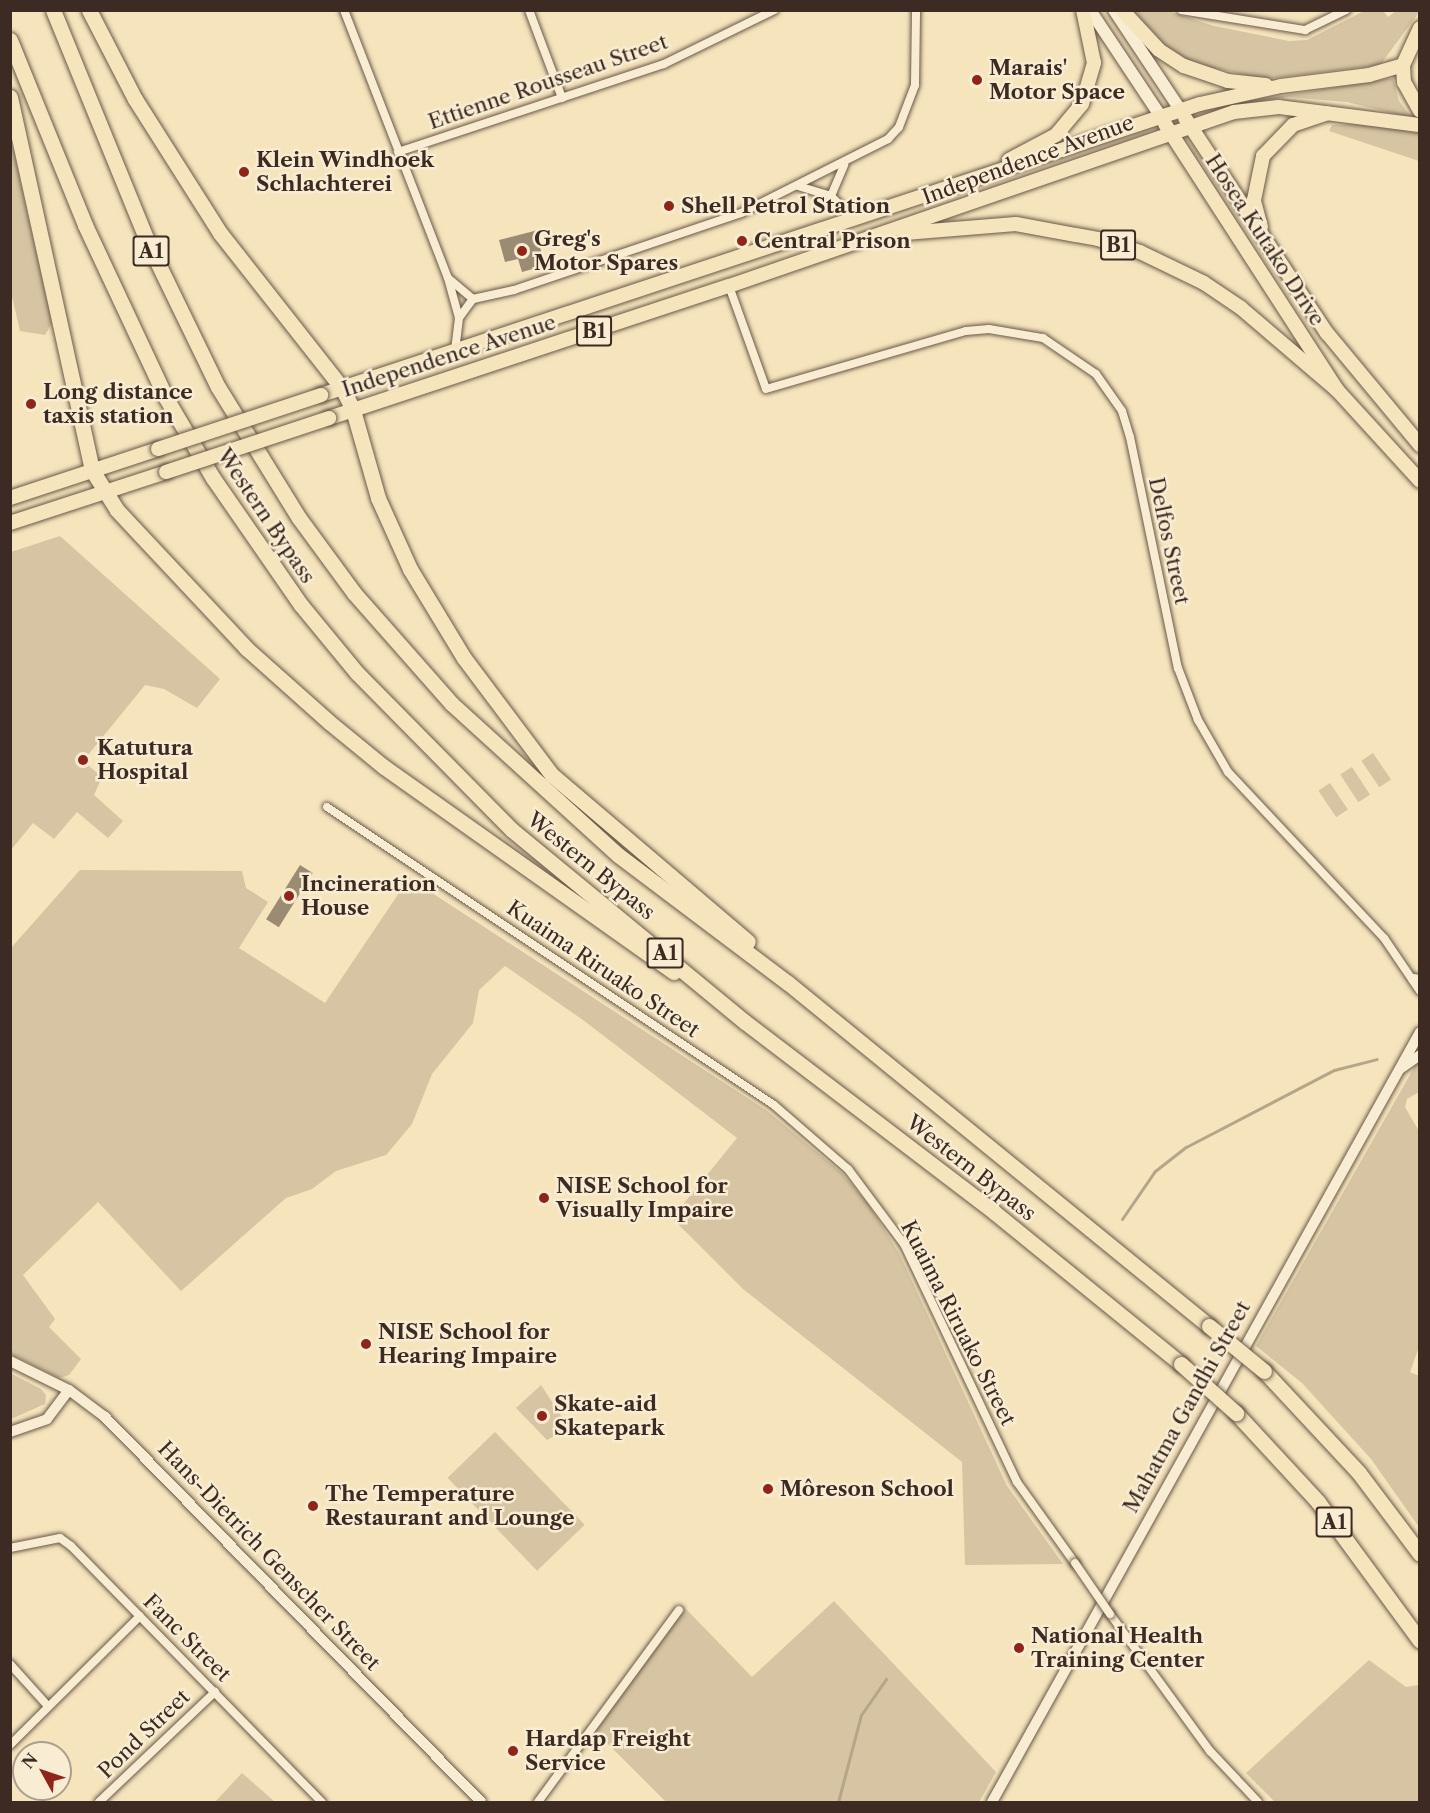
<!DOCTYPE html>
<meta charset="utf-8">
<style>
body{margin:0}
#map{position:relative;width:1430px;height:1813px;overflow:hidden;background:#f5e4bc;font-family:"Libre Caslon Text",serif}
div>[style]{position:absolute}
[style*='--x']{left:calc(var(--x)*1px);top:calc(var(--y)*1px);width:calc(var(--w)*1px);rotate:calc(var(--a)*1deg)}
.green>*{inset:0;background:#d6c4a2;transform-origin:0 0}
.stream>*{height:3px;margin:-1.5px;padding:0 1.5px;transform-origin:1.5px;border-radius:1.5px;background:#b6a588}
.building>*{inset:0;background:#9c8b73;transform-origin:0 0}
.roads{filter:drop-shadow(0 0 2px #6a5849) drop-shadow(0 0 2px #6a5849)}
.minor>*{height:8px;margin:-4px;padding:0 4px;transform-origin:4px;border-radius:4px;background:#f8edd3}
.tertiary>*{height:10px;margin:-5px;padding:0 5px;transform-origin:5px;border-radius:5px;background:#f8edd3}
.secondary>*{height:12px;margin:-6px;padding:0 6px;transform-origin:6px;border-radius:6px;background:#f8edd3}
.primary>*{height:14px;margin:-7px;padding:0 7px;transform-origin:7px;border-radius:7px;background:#f5e4bc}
.motorway>*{height:15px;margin:-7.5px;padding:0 7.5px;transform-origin:7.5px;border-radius:7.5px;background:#f5e4bc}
.bridges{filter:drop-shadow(0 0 2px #6a5849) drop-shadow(0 0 2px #6a5849)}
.minor-bridge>*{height:8px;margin:-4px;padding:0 4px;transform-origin:4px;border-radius:4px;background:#f8edd3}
.primary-bridge>*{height:14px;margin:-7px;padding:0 7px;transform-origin:7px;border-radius:7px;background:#f5e4bc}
.motorway-bridge>*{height:15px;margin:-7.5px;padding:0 7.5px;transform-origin:7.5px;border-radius:7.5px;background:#f5e4bc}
.dots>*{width:16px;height:16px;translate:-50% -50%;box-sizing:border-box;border:3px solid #f8edd3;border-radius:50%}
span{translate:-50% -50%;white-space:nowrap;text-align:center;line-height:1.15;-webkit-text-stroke:5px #f8edd3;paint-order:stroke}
.shield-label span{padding:2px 4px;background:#f8edd3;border:2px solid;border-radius:4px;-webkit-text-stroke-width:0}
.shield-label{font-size:20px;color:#3c2a23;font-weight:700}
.poi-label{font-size:21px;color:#3c2a23;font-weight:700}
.left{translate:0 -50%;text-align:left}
.street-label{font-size:21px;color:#3c2a23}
.frame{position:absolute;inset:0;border:12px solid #3c2a23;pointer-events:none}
.north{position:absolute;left:12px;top:1741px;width:60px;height:60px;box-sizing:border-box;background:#f8edd3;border:2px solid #ad9f8d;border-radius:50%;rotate:310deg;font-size:16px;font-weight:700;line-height:24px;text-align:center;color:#3c2a23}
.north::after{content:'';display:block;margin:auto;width:21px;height:27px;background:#8f2418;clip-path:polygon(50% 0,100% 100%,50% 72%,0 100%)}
</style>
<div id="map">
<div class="green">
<div style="clip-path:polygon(1134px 11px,1168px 11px,1214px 26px,1289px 41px,1307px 40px,1364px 11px,1383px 11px,1388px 17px,1396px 11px,1420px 11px,1380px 65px,1264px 79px,1188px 62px,1169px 50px)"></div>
<div style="clip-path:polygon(1393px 78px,1399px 101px,1412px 118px,1347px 102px,1288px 97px,1203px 109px)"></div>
<div style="clip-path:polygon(1369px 124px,1419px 133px,1419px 161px,1329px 131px,1332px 125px)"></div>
<div style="clip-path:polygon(10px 136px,52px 323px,45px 335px,20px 331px,11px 292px)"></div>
<div style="clip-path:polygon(60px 536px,220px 679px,197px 708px,164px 689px,145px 685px,83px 761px,102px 777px,94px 795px,123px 821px,108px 838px,77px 812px,54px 839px,33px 823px,11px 850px,11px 552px)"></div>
<div style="left:1373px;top:753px;width:32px;height:14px;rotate:56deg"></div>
<div style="left:1352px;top:767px;width:33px;height:14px;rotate:57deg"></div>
<div style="left:1330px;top:783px;width:32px;height:14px;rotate:56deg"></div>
<div style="clip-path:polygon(80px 870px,242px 871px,246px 888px,268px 902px,239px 948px,325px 1003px,409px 878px,766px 1110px,842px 1173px,868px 1204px,899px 1253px,1007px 1486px,1063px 1564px,965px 1565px,962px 1462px,743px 1289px,672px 1218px,737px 1138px,583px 1020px,505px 966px,479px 990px,473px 1023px,432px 1074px,412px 1124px,386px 1155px,336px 1171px,312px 1189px,286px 1198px,181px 1291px,98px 1202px,23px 1275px,55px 1319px,49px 1327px,81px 1359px,69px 1375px,59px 1378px,11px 1354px,11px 948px)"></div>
<div style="clip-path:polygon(1419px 1059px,1419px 1092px,1407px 1099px,1405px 1107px,1420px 1133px,1420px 1344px,1410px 1372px,1419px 1376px,1419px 1527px,1371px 1459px,1302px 1383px,1256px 1346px)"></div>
<div style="clip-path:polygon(10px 1373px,41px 1389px,46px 1395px,45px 1404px,11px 1419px)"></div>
<div style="clip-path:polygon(541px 1385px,569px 1428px,547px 1440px,516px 1408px)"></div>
<div style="left:495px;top:1432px;width:129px;height:66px;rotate:46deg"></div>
<div style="clip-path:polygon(834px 1601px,996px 1772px,979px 1802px,666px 1802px,592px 1728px,683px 1606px,752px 1677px)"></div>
<div style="clip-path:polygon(1369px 1660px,1406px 1687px,1419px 1685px,1419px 1802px,1275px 1802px,1246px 1773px)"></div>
<div style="clip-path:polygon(242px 1773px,275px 1802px,215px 1802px)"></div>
</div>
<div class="stream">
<div style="--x:1122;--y:1219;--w:58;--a:-55.5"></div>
<div style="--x:1155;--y:1171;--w:39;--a:-38"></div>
<div style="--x:1186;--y:1147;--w:167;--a:-27.5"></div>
<div style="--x:1334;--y:1070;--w:44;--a:-14.3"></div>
<div style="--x:838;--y:1802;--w:90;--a:-75.2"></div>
<div style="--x:861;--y:1715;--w:44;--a:-55.2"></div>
</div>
<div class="building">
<div style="clip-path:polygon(538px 230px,543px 266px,522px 272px,518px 259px,505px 262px,499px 240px)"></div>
<div style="left:300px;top:865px;width:15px;height:64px;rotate:32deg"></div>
</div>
<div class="roads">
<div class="minor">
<div style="--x:344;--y:10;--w:287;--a:68.8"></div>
<div style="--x:448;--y:278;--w:41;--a:74.6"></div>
<div style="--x:459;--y:318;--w:31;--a:97"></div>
<div style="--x:529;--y:10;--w:94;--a:69.4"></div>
<div style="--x:1181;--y:10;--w:126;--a:9.2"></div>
<div style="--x:1305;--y:30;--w:46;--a:-26"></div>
<div style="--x:398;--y:152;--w:280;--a:-18.3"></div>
<div style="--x:664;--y:64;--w:123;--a:-26.1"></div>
<div style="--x:798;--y:186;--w:34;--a:17"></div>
<div style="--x:831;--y:196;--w:30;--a:45"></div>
<div style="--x:831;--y:196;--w:34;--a:-67"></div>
<div style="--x:448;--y:278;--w:33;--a:40"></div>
<div style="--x:729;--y:286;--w:109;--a:70.2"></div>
<div style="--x:766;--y:389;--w:208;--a:-16.2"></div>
<div style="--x:966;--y:331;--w:23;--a:-5"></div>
<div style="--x:989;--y:329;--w:55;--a:9.5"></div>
<div style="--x:1043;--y:338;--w:64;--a:34.2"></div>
<div style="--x:1096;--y:374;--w:45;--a:54.9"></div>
<div style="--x:1122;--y:411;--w:27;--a:73"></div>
<div style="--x:1130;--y:437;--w:236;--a:78.3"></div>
<div style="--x:1178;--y:668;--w:56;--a:69"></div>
<div style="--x:1198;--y:720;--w:60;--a:60"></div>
<div style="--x:1228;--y:772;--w:228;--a:46.8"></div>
<div style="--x:1384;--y:938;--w:64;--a:55.8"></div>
<div style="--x:459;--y:318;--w:24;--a:-54"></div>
<div style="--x:473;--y:299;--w:42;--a:-12.4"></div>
<div style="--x:514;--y:290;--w:240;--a:-18.7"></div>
<div style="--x:741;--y:213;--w:165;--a:-26.7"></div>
<div style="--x:888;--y:139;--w:16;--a:-47"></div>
<div style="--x:899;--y:127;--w:45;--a:-69.1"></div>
<div style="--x:915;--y:85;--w:75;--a:-89.2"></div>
<div style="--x:327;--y:807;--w:537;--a:33.69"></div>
<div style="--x:774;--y:1105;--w:98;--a:40.9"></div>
<div style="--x:848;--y:1169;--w:94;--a:53.3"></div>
<div style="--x:904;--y:1244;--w:263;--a:64.6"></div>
<div style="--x:1017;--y:1482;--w:100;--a:54.4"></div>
<div style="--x:10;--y:1548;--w:51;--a:-11.3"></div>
<div style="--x:60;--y:1538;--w:14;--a:36"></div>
<div style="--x:71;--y:1546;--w:359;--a:45.6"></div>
<div style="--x:1110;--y:1614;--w:170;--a:53.9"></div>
<div style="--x:1210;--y:1751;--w:70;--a:46.7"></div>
<div style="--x:10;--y:1664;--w:55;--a:47.9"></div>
<div style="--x:10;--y:1745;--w:183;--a:-44.8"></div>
<div style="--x:99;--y:1802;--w:160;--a:-43.5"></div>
<div style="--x:538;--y:1802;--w:238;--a:-53.7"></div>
</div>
<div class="tertiary">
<div style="--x:1413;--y:979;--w:7;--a:8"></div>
<div style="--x:1400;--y:1069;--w:24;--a:-35"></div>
<div style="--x:10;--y:1361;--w:66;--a:26.2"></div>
<div style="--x:69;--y:1390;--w:45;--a:36.9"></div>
<div style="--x:105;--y:1417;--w:538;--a:45.68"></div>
<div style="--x:10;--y:1432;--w:39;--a:-19"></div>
<div style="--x:47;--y:1419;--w:36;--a:-53"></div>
<div style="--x:992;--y:1802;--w:881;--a:-60.93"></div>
</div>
<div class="secondary">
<div style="--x:1090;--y:10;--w:128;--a:56.4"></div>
<div style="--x:1114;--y:10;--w:121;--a:56.4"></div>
</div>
<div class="primary">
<div style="--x:1122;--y:10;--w:54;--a:47.2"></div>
<div style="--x:1159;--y:50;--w:30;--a:33"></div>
<div style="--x:1184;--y:66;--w:46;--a:18.8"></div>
<div style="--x:1228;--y:81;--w:38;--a:6"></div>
<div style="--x:1420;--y:28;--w:41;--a:114.7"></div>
<div style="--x:1403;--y:65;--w:17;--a:87"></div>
<div style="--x:1404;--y:82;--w:33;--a:61"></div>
<div style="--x:1185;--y:118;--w:258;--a:56.6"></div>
<div style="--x:1327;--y:333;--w:146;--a:50.3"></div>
<div style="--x:1165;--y:124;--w:317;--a:57.1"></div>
<div style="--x:1337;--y:390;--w:123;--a:47.6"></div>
<div style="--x:1009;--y:160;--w:53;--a:-28"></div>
<div style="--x:1056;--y:135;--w:40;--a:-50"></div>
<div style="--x:1082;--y:104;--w:43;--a:-73.7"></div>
<div style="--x:1094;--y:63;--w:54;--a:-101.7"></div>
<div style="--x:1261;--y:227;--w:28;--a:-105"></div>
<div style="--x:1254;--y:200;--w:45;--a:-78.4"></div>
<div style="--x:1263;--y:156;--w:43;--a:-45.9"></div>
<div style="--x:1293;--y:125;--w:36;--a:-19"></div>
<div style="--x:905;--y:233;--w:111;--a:-4.6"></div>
<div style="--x:1016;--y:224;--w:83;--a:10.4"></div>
<div style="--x:1098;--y:239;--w:44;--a:17.2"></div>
<div style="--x:1140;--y:252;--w:71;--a:25.8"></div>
<div style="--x:1204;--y:283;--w:45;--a:34"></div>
<div style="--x:1241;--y:308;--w:126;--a:40.5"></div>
<div style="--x:321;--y:395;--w:926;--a:-18.32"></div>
<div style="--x:1200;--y:104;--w:83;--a:-12.5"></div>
<div style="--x:1281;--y:86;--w:89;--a:-7.1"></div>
<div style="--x:1369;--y:75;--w:35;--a:-16"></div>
<div style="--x:329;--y:418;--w:421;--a:-18.3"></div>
<div style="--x:729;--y:286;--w:534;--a:-19.01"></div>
<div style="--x:1234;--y:112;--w:45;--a:-6.3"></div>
<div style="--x:1279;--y:107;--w:142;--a:7.3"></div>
<div style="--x:10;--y:498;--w:156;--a:-18.3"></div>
<div style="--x:10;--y:523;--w:164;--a:-18.1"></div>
</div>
<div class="motorway">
<div style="--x:53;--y:10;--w:252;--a:67.8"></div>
<div style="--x:148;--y:243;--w:160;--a:64.1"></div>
<div style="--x:218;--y:387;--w:154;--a:58.3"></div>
<div style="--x:299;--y:518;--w:93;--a:53.7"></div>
<div style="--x:354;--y:593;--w:148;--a:48.6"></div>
<div style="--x:452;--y:704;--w:224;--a:42.3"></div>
<div style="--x:618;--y:855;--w:213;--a:37"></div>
<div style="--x:788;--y:983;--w:543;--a:39.17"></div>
<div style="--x:89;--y:10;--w:100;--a:62.7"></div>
<div style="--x:135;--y:99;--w:159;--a:57.6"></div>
<div style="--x:220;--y:233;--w:197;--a:51.8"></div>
<div style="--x:342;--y:388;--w:25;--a:63"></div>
<div style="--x:353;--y:410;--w:91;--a:74.1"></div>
<div style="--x:378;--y:498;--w:78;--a:65.7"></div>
<div style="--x:410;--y:569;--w:104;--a:58.8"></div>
<div style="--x:464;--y:658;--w:146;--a:53.1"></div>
<div style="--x:552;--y:775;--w:257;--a:40.4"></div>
<div style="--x:10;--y:40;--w:200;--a:67.9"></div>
<div style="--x:85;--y:225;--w:191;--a:64.9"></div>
<div style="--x:166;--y:398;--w:93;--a:59.6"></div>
<div style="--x:213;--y:478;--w:155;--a:55.3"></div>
<div style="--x:301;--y:605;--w:88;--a:50.5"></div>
<div style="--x:357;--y:673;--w:221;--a:45.4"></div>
<div style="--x:512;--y:830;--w:302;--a:39.5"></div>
<div style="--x:745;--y:1022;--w:313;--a:37.3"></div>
<div style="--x:994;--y:1212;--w:241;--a:39.1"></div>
<div style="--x:10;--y:97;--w:382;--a:77.6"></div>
<div style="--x:92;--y:470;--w:47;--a:58"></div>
<div style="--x:117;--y:510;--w:189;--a:46.9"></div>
<div style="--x:246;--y:648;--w:111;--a:41.7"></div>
<div style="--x:329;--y:722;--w:71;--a:39.3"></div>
<div style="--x:384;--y:767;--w:355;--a:35.3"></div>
<div style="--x:1264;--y:1371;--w:139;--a:47"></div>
<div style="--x:1359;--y:1473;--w:101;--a:53"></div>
<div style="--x:1236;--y:1413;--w:121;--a:47.3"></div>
<div style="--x:1318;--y:1502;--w:172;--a:53.7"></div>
</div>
</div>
<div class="bridges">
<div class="minor-bridge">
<div style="--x:1075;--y:1563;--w:62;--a:55.5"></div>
</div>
<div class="primary-bridge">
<div style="--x:158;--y:449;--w:172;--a:-18.3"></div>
<div style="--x:166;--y:472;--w:172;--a:-18.3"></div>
</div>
<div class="motorway-bridge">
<div style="--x:1209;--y:1326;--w:71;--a:39.3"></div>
<div style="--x:1181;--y:1364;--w:74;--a:41.7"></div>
</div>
</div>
<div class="dots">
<div style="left:977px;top:80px;background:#8f2418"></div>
<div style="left:244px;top:172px;background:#8f2418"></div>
<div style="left:669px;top:206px;background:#8f2418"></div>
<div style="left:742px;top:241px;background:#8f2418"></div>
<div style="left:522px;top:251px;background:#8f2418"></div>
<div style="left:31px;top:404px;background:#8f2418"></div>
<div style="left:83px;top:760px;background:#8f2418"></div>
<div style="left:289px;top:896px;background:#8f2418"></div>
<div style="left:544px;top:1198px;background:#8f2418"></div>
<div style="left:366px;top:1344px;background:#8f2418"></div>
<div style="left:542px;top:1416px;background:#8f2418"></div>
<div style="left:768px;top:1489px;background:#8f2418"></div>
<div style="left:313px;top:1506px;background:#8f2418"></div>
<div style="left:1019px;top:1648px;background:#8f2418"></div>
<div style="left:513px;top:1751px;background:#8f2418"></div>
</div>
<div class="shield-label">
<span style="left:1118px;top:245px">B1</span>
<span style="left:151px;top:251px">A1</span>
<span style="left:594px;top:331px">B1</span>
<span style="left:665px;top:953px">A1</span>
<span style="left:1334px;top:1522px">A1</span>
</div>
<div class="poi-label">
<span class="left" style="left:989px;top:80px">Marais'<br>Motor Space</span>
<span class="left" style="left:256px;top:172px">Klein Windhoek<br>Schlachterei</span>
<span class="left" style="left:681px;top:206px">Shell Petrol Station</span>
<span class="left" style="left:534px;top:251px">Greg's<br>Motor Spares</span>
<span class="left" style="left:754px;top:241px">Central Prison</span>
<span class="left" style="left:43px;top:404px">Long distance<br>taxis station</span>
<span class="left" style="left:97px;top:760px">Katutura<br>Hospital</span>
<span class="left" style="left:301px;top:896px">Incineration<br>House</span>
<span class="left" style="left:556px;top:1198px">NISE School for<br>Visually Impaire</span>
<span class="left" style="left:378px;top:1344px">NISE School for<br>Hearing Impaire</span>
<span class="left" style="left:554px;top:1416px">Skate-aid<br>Skatepark</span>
<span class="left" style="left:780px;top:1489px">Môreson School</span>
<span class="left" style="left:325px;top:1506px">The Temperature<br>Restaurant and Lounge</span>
<span class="left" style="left:1031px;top:1648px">National Health<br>Training Center</span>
<span class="left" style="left:525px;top:1751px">Hardap Freight<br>Service</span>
</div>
<div class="street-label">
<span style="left:548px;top:82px;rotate:-19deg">Ettienne Rousseau Street</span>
<span style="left:1028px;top:160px;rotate:-20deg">Independence Avenue</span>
<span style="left:1265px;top:240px;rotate:57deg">Hosea Kutako Drive</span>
<span style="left:449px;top:356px;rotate:-18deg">Independence Avenue</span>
<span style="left:266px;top:516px;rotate:56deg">Western Bypass</span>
<span style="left:1169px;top:541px;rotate:78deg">Delfos Street</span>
<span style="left:591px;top:866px;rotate:39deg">Western Bypass</span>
<span style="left:603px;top:969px;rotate:34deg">Kuaima Riruako Street</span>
<span style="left:971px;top:1168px;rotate:38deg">Western Bypass</span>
<span style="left:958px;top:1323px;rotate:63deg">Kuaima Riruako Street</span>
<span style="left:1187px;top:1407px;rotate:-61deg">Mahatma Gandhi Street</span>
<span style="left:269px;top:1556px;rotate:46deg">Hans-Dietrich Genscher Street</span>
<span style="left:187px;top:1638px;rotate:45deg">Fanc Street</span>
<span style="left:144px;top:1734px;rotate:-44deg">Pond Street</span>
</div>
<div class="frame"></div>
<div class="north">N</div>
</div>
